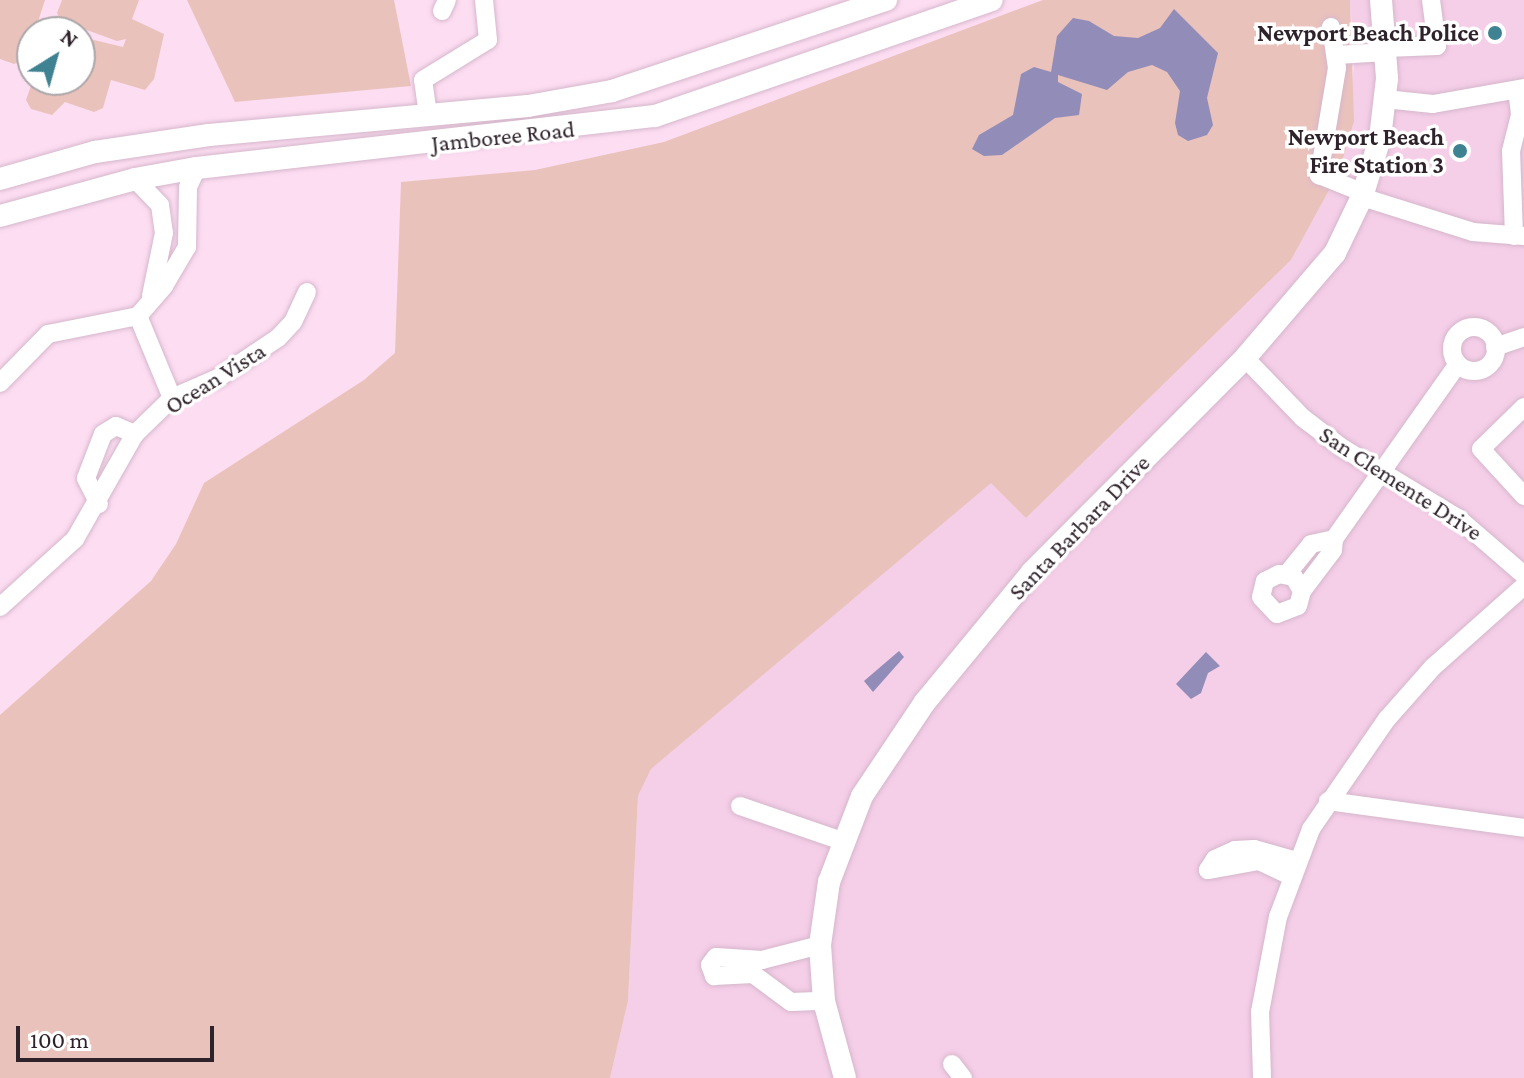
<!DOCTYPE html>
<style>
body{margin:0}
#map{position:relative;width:1524px;height:1078px;overflow:hidden;background:#fdddf2;font-family:"Crimson Pro",serif}
div>[style]{position:absolute}
[style*='--x']{left:calc(var(--x)*1px);top:calc(var(--y)*1px);width:calc(var(--w)*1px);rotate:calc(var(--a)*1deg)}
.built>*{inset:0;background:#f5cee8}
.green>*{inset:0;background:#eac2bc}
.water>*{inset:0;background:#918cb8}
.roads{filter:drop-shadow(0 0 2px #d5b7cb) drop-shadow(0 0 2px #d5b7cb)}
.minor>*{height:18px;margin:-9px;padding:0 9px;transform-origin:9px;border-radius:9px;background:#fff}
.minor>.ring{margin:-9px;padding:0;box-sizing:content-box;background:none;border:18px solid #fff;border-radius:50%}
.major>*{height:22px;margin:-11px;padding:0 11px;transform-origin:11px;border-radius:11px;background:#fff}
.dots>*{width:22px;height:22px;translate:-50% -50%;box-sizing:border-box;border:4px solid #fff;border-radius:50%}
span{translate:-50% -50%;white-space:nowrap;text-align:center;line-height:1.15;-webkit-text-stroke:7px #fff;paint-order:stroke}
.poi-label{font-size:24px;color:#2f232b;font-weight:700}
.right{translate:-100% -50%;text-align:right}
.street-label{font-size:24px;color:#2f232b}
.north{position:absolute;left:16px;top:16px;width:80px;height:80px;box-sizing:border-box;background:#fff;border:2px solid #aca7aa;border-radius:50%;rotate:37deg;font-size:22px;font-weight:700;line-height:32px;text-align:center;color:#2f232b}
.north::after{content:'';display:block;margin:auto;width:28px;height:36px;background:#3f8292;clip-path:polygon(50% 0,100% 100%,50% 72%,0 100%)}
.scale{position:absolute;left:16px;top:1026px;width:198px;height:36px;box-sizing:border-box;border:4px solid #2f232b;border-top:0;padding-left:10px;font-size:24px;line-height:28px;white-space:nowrap;color:#2f232b;-webkit-text-stroke:6px #fff;paint-order:stroke}
</style>
<div id="map">
<div class="built">
<div style="clip-path:polygon(1350px 0,1524px 0,1524px 1078px,610px 1078px,628px 1001px,638px 796px,651px 769px,991px 482px,1026px 518px,1291px 260px,1339px 172px,1355px 61px)"></div>
</div>
<div class="green">
<div style="clip-path:polygon(0 0,45px 0,26px 58px,14px 64px,0 59px)"></div>
<div style="clip-path:polygon(62px 0,139px 0,132px 19px,164px 34px,154px 79px,145px 90px,111px 80px,103px 108px,94px 112px,65px 102px,52px 115px,31px 109px,26px 100px,33px 80px,80px 80px,80px 45px,85px 46px,86px 38px,123px 47px,126px 39px,117px 41px,62px 21px,57px 13px)"></div>
<div style="clip-path:polygon(187px 0,394px 0,411px 86px,235px 102px)"></div>
<div style="clip-path:polygon(1043px 0,1350px 0,1354px 121px,1339px 172px,1291px 260px,1026px 518px,991px 483px,651px 769px,638px 796px,628px 1001px,610px 1078px,0 1078px,0 715px,151px 581px,176px 544px,204px 483px,364px 380px,395px 353px,401px 182px,535px 170px,664px 142px)"></div>
</div>
<div class="water">
<div style="clip-path:polygon(1174px 9px,1218px 53px,1207px 98px,1213px 125px,1207px 135px,1188px 141px,1178px 135px,1175px 123px,1180px 91px,1167px 72px,1152px 65px,1128px 72px,1107px 90px,1058px 75px,1058px 82px,1082px 94px,1079px 115px,1055px 118px,1002px 155px,984px 156px,972px 149px,979px 135px,1013px 115px,1021px 74px,1034px 67px,1051px 72px,1057px 36px,1073px 18px,1089px 21px,1114px 36px,1138px 38px,1160px 28px)"></div>
<div style="clip-path:polygon(899px 651px,904px 657px,873px 692px,864px 681px)"></div>
<div style="clip-path:polygon(1206px 652px,1220px 666px,1208px 673px,1201px 693px,1191px 699px,1176px 684px)"></div>
</div>
<div class="roads">
<div class="minor">
<div style="--x:442;--y:11;--w:12;--a:-66"></div>
<div style="--x:1331;--y:27;--w:41;--a:81.7"></div>
<div style="--x:1337;--y:68;--w:109;--a:99.5"></div>
<div style="--x:1319;--y:175;--w:48;--a:21.8"></div>
<div style="--x:1386;--y:48;--w:51;--a:-2.2"></div>
<div style="--x:1437;--y:46;--w:46;--a:-97.4"></div>
<div style="--x:1337;--y:55;--w:49;--a:-3.5"></div>
<div style="--x:1385;--y:99;--w:48;--a:5.9"></div>
<div style="--x:1433;--y:104;--w:92;--a:-10"></div>
<div style="--x:428;--y:115;--w:35;--a:-98"></div>
<div style="--x:423;--y:80;--w:76;--a:-31.6"></div>
<div style="--x:488;--y:40;--w:40;--a:-95.7"></div>
<div style="--x:135;--y:179;--w:36;--a:46"></div>
<div style="--x:160;--y:205;--w:28;--a:82"></div>
<div style="--x:164;--y:233;--w:64;--a:101.7"></div>
<div style="--x:1362;--y:197;--w:116;--a:17.5"></div>
<div style="--x:1473;--y:232;--w:51;--a:4.5"></div>
<div style="--x:1514;--y:236;--w:85;--a:-92"></div>
<div style="--x:1511;--y:151;--w:38;--a:-76"></div>
<div style="--x:1520;--y:114;--w:24;--a:-97"></div>
<div class="ring" style="left:1452px;top:327px;width:26px;height:26px"></div>
<div style="--x:1495;--y:347;--w:31;--a:-19"></div>
<div style="--x:1245;--y:358;--w:83;--a:46"></div>
<div style="--x:1303;--y:418;--w:48;--a:37.3"></div>
<div style="--x:1341;--y:447;--w:137;--a:31.3"></div>
<div style="--x:1458;--y:518;--w:87;--a:40.8"></div>
<div style="--x:0;--y:383;--w:69;--a:-45.6"></div>
<div style="--x:48;--y:334;--w:92;--a:-11.3"></div>
<div style="--x:172;--y:398;--w:89;--a:-112.5"></div>
<div style="--x:138;--y:316;--w:40;--a:-49"></div>
<div style="--x:164;--y:286;--w:45;--a:-59.5"></div>
<div style="--x:187;--y:247;--w:60;--a:-89"></div>
<div style="--x:188;--y:187;--w:21;--a:-65"></div>
<div style="--x:1524;--y:407;--w:60;--a:135.7"></div>
<div style="--x:1481;--y:449;--w:64;--a:47.5"></div>
<div style="--x:99;--y:504;--w:29;--a:-117"></div>
<div style="--x:86;--y:478;--w:47;--a:-68.9"></div>
<div style="--x:103;--y:434;--w:15;--a:-32"></div>
<div style="--x:116;--y:426;--w:21;--a:23"></div>
<div style="--x:1287;--y:574;--w:38;--a:-51"></div>
<div style="--x:1311;--y:544;--w:24;--a:-12"></div>
<div style="--x:1302;--y:591;--w:16;--a:-120"></div>
<div style="--x:1294;--y:577;--w:15;--a:-169"></div>
<div style="--x:1279;--y:574;--w:16;--a:153"></div>
<div style="--x:1265;--y:581;--w:16;--a:104"></div>
<div style="--x:1261;--y:597;--w:23;--a:47"></div>
<div style="--x:1277;--y:614;--w:22;--a:-21"></div>
<div style="--x:1298;--y:606;--w:16;--a:-75"></div>
<div style="--x:1302;--y:591;--w:51;--a:-52.9"></div>
<div style="--x:1333;--y:550;--w:11;--a:-85"></div>
<div style="--x:1334;--y:539;--w:214;--a:-54.7"></div>
<div style="--x:0;--y:607;--w:101;--a:-42.2"></div>
<div style="--x:75;--y:539;--w:121;--a:-60.3"></div>
<div style="--x:135;--y:434;--w:52;--a:-44.2"></div>
<div style="--x:172;--y:398;--w:50;--a:-23.5"></div>
<div style="--x:218;--y:378;--w:72;--a:-33.7"></div>
<div style="--x:278;--y:338;--w:22;--a:-47"></div>
<div style="--x:293;--y:322;--w:33;--a:-65"></div>
<div style="--x:1328;--y:801;--w:198;--a:7.8"></div>
<div style="--x:740;--y:806;--w:108;--a:18.9"></div>
<div style="--x:1291;--y:876;--w:35;--a:-155"></div>
<div style="--x:1259;--y:861;--w:52;--a:170"></div>
<div style="--x:1208;--y:870;--w:13;--a:-58"></div>
<div style="--x:1215;--y:859;--w:22;--a:-24"></div>
<div style="--x:1235;--y:850;--w:19;--a:-3"></div>
<div style="--x:1254;--y:849;--w:45;--a:15.6"></div>
<div style="--x:820;--y:945;--w:60;--a:165.5"></div>
<div style="--x:762;--y:960;--w:46;--a:-176.3"></div>
<div style="--x:716;--y:957;--w:10;--a:127"></div>
<div style="--x:710;--y:965;--w:12;--a:70"></div>
<div style="--x:714;--y:976;--w:39;--a:-3"></div>
<div style="--x:753;--y:974;--w:47;--a:36.4"></div>
<div style="--x:791;--y:1002;--w:33;--a:-2"></div>
<div style="--x:952;--y:1064;--w:18;--a:52"></div>
<div style="--x:1262;--y:1078;--w:66;--a:-91.7"></div>
<div style="--x:1260;--y:1012;--w:97;--a:-79.3"></div>
<div style="--x:1278;--y:917;--w:94;--a:-69.4"></div>
<div style="--x:1311;--y:829;--w:134;--a:-55.4"></div>
<div style="--x:1387;--y:719;--w:69;--a:-48.5"></div>
<div style="--x:1433;--y:667;--w:122;--a:-41.7"></div>
</div>
<div class="major">
<div style="--x:0;--y:179;--w:99;--a:-15.9"></div>
<div style="--x:95;--y:152;--w:115;--a:-8.5"></div>
<div style="--x:209;--y:135;--w:320;--a:-5.2"></div>
<div style="--x:528;--y:106;--w:85;--a:-10.1"></div>
<div style="--x:612;--y:91;--w:289;--a:-18.4"></div>
<div style="--x:0;--y:216;--w:140;--a:-15.3"></div>
<div style="--x:135;--y:179;--w:63;--a:-10.1"></div>
<div style="--x:197;--y:168;--w:461;--a:-6.5"></div>
<div style="--x:655;--y:116;--w:356;--a:-19"></div>
<div style="--x:845;--y:1078;--w:80;--a:-105.3"></div>
<div style="--x:824;--y:1001;--w:56;--a:-94.1"></div>
<div style="--x:820;--y:945;--w:64;--a:-81.9"></div>
<div style="--x:829;--y:882;--w:92;--a:-69"></div>
<div style="--x:862;--y:796;--w:113;--a:-56.2"></div>
<div style="--x:925;--y:702;--w:168;--a:-50.5"></div>
<div style="--x:1032;--y:572;--w:302;--a:-45.1"></div>
<div style="--x:1245;--y:358;--w:138;--a:-49.4"></div>
<div style="--x:1335;--y:253;--w:62;--a:-64.3"></div>
<div style="--x:1362;--y:197;--w:62;--a:-73"></div>
<div style="--x:1380;--y:138;--w:60;--a:-83.3"></div>
<div style="--x:1387;--y:78;--w:78;--a:-94.4"></div>
</div>
</div>
<div class="dots">
<div style="left:1495px;top:33px;background:#3f8292"></div>
<div style="left:1460px;top:151px;background:#3f8292"></div>
</div>
<div class="poi-label">
<span class="right" style="left:1479px;top:33px">Newport Beach Police</span>
<span class="right" style="left:1444px;top:151px">Newport Beach<br>Fire Station 3</span>
</div>
<div class="street-label">
<span style="left:503px;top:136px;rotate:-6deg">Jamboree Road</span>
<span style="left:215px;top:378px;rotate:-32deg">Ocean Vista</span>
<span style="left:1401px;top:483px;rotate:33deg">San Clemente Drive</span>
<span style="left:1079px;top:527px;rotate:-46deg">Santa Barbara Drive</span>
</div>
<div class="north">N</div>
<div class="scale">100 m</div>
</div>
